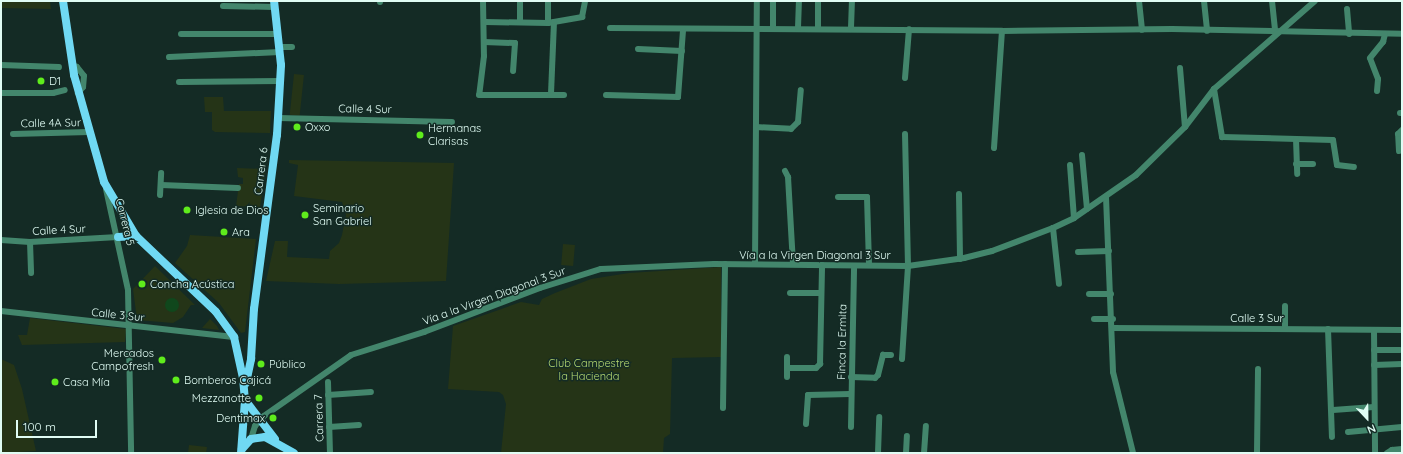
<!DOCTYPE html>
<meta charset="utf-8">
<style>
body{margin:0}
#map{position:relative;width:1403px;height:454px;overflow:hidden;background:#142b25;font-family:Quicksand,sans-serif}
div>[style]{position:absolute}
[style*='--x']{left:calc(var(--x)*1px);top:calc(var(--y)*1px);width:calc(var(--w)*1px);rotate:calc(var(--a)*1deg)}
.green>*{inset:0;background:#253417;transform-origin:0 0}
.water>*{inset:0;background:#10471c}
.round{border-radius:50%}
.minor>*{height:6px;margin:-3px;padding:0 3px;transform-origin:3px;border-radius:3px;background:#43866c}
.major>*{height:8px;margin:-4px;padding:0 4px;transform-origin:4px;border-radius:4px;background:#70d9f3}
.dots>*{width:11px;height:11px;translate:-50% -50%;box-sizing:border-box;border:2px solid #142b25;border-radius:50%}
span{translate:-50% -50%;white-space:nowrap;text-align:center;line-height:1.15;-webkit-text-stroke:3px #142b25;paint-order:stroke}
.poi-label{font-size:11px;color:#e0fcf4}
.left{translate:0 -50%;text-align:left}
.right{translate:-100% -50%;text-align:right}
.street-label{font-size:11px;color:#e0fcf4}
.park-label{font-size:11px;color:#b6d870}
.frame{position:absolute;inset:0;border:2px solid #e0fcf4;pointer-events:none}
.north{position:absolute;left:1347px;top:398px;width:40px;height:40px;-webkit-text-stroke:3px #142b25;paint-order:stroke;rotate:158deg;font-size:11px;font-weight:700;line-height:16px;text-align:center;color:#e0fcf4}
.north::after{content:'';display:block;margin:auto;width:14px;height:18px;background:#e0fcf4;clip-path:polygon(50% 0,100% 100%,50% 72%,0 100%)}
.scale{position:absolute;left:16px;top:420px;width:81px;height:18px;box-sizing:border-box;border:2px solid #e0fcf4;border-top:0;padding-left:5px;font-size:12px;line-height:14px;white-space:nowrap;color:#e0fcf4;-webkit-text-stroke:3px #142b25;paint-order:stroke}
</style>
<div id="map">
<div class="green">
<div style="clip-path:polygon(1px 1px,50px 1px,51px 9px,1px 8px)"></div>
<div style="left:294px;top:74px;width:10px;height:41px;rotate:6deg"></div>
<div style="clip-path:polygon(204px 97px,223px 97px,224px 111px,271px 111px,270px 133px,215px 132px,212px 130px,212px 112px,205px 112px)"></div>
<div style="clip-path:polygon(289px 160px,454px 163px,446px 281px,339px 284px,266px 281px,275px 241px,288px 241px,287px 257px,329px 259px,330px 251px,339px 243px,342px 235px,346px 215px,342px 202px,294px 196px,298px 165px,289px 163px)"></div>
<div style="clip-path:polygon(237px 168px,266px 169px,260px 207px,236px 206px,239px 184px,243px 184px,243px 178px,238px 177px)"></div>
<div style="clip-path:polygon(190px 235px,256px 239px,245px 332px,241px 333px,219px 303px,175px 263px,187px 246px)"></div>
<div style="left:563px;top:244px;width:12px;height:21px;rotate:5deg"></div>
<div style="clip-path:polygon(155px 266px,195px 305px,191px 305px,183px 317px,173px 323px,137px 320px,133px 289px)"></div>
<div style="clip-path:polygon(721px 267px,721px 357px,672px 358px,670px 434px,664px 438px,663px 453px,501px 453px,506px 404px,503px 395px,499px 392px,448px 389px,453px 326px,521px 302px,539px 305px,542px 299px,555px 293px,591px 279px,629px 273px)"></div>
<div style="clip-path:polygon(30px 318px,126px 329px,125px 342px,22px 345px,18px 335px,27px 335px)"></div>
<div style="clip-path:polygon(210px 319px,217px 326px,219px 330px,202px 328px)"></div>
<div style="clip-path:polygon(1px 359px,14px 365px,22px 389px,36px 451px,1px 453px)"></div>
<div style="clip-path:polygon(189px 445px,207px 447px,206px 453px,188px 453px)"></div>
</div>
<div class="water">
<div class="round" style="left:165px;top:298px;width:14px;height:14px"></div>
</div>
<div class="minor">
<div style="--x:380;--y:1;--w:1;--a:90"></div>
<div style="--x:483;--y:1;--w:55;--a:89"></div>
<div style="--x:484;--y:56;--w:39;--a:97"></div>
<div style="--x:479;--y:95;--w:72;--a:0"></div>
<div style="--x:548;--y:1;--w:22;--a:90"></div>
<div style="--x:773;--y:1;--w:26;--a:90"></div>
<div style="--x:818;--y:1;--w:27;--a:90"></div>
<div style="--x:1139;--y:1;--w:29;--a:84"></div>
<div style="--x:1204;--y:1;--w:30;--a:84"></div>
<div style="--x:1272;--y:1;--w:31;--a:84"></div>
<div style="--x:223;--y:6;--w:51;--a:1.1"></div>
<div style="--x:1347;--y:9;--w:25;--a:85"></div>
<div style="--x:520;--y:21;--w:20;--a:-90"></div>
<div style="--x:485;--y:22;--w:63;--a:0.9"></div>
<div style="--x:548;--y:23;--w:35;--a:-10"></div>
<div style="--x:582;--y:17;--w:16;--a:-79"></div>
<div style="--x:554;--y:22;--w:73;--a:92.4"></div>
<div style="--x:551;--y:95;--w:13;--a:0"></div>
<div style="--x:610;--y:28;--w:392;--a:0.4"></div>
<div style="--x:1002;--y:31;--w:170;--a:-0.7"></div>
<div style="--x:1172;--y:29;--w:230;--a:1.2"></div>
<div style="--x:798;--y:28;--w:27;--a:-88"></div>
<div style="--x:851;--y:28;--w:27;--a:-88"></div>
<div style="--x:181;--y:34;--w:97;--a:0"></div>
<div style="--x:484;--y:42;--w:31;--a:2"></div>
<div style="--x:515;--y:43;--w:28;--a:94"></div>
<div style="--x:280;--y:47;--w:12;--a:0"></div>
<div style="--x:638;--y:49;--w:44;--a:2.6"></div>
<div style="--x:169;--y:57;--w:111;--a:-2.6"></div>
<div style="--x:1;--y:65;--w:58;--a:2"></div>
<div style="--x:72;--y:65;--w:5;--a:22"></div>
<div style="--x:77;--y:67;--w:11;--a:52"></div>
<div style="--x:84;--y:76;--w:11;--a:95"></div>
<div style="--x:83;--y:87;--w:8;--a:130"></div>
<div style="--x:1180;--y:68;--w:59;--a:85.2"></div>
<div style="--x:905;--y:78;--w:49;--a:-85.3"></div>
<div style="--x:179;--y:82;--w:101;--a:-0.6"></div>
<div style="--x:1214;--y:89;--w:49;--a:80.5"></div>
<div style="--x:1222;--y:137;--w:111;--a:1.5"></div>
<div style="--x:1333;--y:140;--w:25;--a:81"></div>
<div style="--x:1337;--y:165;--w:17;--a:7"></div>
<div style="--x:1377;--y:91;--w:12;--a:-85"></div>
<div style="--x:1378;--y:79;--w:22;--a:-111"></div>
<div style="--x:1370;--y:58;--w:21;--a:-51"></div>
<div style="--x:1383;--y:42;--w:8;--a:-76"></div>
<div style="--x:1;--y:93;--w:52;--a:0"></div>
<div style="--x:53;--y:93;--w:12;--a:-14"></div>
<div style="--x:606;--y:95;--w:72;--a:1.6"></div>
<div style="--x:678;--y:97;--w:67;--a:-85.7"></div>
<div style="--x:1400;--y:113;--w:2;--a:0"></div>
<div style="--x:278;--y:118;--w:174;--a:1.3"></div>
<div style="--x:756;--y:127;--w:35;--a:3"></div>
<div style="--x:791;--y:129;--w:10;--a:-45"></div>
<div style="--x:798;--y:122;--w:32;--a:-85"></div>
<div style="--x:13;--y:134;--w:76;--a:-1.5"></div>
<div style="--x:1296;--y:139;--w:35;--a:88"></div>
<div style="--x:994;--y:148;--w:117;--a:-86.1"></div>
<div style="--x:1399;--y:151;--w:17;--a:-93"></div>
<div style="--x:1398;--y:134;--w:6;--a:-45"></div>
<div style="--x:1082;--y:155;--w:54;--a:84.7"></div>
<div style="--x:1296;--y:164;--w:17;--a:0"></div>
<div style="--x:1070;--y:165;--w:53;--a:85.7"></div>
<div style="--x:785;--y:171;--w:7;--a:63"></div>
<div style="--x:788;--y:177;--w:87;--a:86.7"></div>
<div style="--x:161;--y:185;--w:77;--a:2.2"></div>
<div style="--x:106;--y:189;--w:103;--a:77.7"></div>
<div style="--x:128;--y:290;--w:163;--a:88.9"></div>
<div style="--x:959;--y:194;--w:65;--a:89.1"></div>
<div style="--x:160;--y:195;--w:22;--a:-87"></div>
<div style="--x:838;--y:197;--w:29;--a:0"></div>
<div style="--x:867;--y:197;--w:67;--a:88.3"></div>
<div style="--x:1106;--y:197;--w:175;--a:87.7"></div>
<div style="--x:1113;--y:372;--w:83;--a:76.1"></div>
<div style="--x:1053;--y:228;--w:56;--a:83.9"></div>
<div style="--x:1;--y:240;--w:29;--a:4"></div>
<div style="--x:30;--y:242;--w:88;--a:-3.3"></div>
<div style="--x:30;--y:242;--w:31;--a:88"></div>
<div style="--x:1078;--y:252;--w:31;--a:-2"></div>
<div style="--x:755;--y:264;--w:263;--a:-89.6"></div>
<div style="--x:790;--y:293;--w:31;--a:0"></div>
<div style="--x:1089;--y:294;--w:22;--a:0"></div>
<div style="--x:1285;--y:306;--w:22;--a:90"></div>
<div style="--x:1;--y:311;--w:234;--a:6.4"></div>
<div style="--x:1094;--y:319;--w:19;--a:0"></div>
<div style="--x:1112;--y:328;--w:290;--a:0.4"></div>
<div style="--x:1328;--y:329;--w:108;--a:87.9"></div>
<div style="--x:1374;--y:330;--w:123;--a:89.5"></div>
<div style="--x:1374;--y:350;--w:26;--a:0"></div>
<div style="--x:902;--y:359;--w:93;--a:-86.3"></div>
<div style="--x:908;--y:266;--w:132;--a:-91.3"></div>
<div style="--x:1374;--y:365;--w:28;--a:-2"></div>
<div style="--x:787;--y:368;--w:29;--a:0"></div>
<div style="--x:816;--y:368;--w:6;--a:-45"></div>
<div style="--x:820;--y:364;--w:99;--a:-88.8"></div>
<div style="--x:787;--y:377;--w:20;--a:-90"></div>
<div style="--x:851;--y:377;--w:24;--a:2"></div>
<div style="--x:875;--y:378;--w:4;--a:-45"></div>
<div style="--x:878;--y:375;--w:21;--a:-76"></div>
<div style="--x:883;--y:355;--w:8;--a:0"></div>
<div style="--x:328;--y:382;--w:71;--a:88.4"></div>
<div style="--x:328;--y:395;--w:43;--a:-4"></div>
<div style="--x:723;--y:408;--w:144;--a:-89.2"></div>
<div style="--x:1333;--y:410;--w:41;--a:-4.2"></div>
<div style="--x:806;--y:424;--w:29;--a:-86"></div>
<div style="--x:808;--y:395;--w:42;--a:-1.4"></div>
<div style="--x:329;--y:427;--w:30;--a:-4"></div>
<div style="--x:851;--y:427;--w:161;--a:-88.9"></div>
<div style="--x:1348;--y:432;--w:54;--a:-5.3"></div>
<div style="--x:251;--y:439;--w:14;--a:-73"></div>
<div style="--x:255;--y:426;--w:13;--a:-48"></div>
<div style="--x:264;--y:416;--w:106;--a:-35"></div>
<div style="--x:351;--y:355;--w:77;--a:-17.5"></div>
<div style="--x:424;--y:332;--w:124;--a:-20.8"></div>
<div style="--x:540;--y:288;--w:64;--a:-17.3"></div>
<div style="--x:601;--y:269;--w:113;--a:-2.5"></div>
<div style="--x:714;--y:264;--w:194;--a:0.6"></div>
<div style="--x:908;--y:266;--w:57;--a:-8.1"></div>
<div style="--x:964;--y:258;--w:29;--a:-14"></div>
<div style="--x:992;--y:251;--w:65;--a:-20.7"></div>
<div style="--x:1053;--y:228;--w:23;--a:-25"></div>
<div style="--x:1074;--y:218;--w:75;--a:-34.7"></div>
<div style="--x:1136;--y:175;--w:69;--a:-44.4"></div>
<div style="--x:1185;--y:127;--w:48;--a:-52.7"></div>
<div style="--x:1214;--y:89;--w:134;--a:-41.1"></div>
<div style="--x:878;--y:453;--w:36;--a:-88"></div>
<div style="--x:906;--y:453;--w:17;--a:-87"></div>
<div style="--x:924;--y:453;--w:27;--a:-86"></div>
<div style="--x:1257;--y:453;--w:84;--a:-89.3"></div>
<div style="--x:1387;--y:453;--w:6;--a:-31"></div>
<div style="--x:1392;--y:450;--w:10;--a:-6"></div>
</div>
<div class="major">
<div style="--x:63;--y:1;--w:75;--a:81.5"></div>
<div style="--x:74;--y:75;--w:111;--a:74.3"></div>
<div style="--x:104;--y:182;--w:63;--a:59.3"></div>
<div style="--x:136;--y:236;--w:110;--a:43.5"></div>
<div style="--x:216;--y:312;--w:31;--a:54"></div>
<div style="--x:234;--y:337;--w:42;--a:77.6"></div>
<div style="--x:243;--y:378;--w:22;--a:85"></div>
<div style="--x:245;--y:400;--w:53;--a:94.3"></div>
<div style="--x:118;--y:237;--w:18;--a:-3"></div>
<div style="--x:246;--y:383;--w:25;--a:-78"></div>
<div style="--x:251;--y:359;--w:50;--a:-86.6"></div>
<div style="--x:254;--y:309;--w:176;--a:-82.5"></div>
<div style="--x:277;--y:135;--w:70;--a:-86.7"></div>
<div style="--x:281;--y:65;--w:64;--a:-96.2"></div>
<div style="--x:245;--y:400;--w:49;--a:52.4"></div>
<div style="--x:242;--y:449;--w:13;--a:-48"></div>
<div style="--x:251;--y:439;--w:14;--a:-8"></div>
<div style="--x:265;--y:437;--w:33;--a:29"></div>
</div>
<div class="dots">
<div style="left:41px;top:81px;background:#5fec1c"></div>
<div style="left:297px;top:127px;background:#5fec1c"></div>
<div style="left:420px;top:135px;background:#5fec1c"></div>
<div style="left:187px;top:210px;background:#5fec1c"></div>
<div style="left:305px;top:215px;background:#5fec1c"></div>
<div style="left:224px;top:232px;background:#5fec1c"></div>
<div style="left:142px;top:284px;background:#5fec1c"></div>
<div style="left:162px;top:360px;background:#5fec1c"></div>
<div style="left:261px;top:364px;background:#5fec1c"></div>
<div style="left:176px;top:380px;background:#5fec1c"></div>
<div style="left:55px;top:382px;background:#5fec1c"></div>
<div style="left:259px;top:398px;background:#5fec1c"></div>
<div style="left:273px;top:418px;background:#5fec1c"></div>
</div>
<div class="poi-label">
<span class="left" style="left:49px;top:81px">D1</span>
<span class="left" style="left:305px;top:127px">Oxxo</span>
<span class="left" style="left:428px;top:135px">Hermanas<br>Clarisas</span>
<span class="left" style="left:313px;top:215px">Seminario<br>San Gabriel</span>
<span class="left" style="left:195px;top:210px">Iglesia de Dios</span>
<span class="left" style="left:232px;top:232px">Ara</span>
<span class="left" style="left:150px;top:284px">Concha Acústica</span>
<span class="right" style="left:154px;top:360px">Mercados<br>Campofresh</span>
<span class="left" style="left:269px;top:364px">Público</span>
<span class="left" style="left:184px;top:380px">Bomberos Cajicá</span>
<span class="left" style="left:63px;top:382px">Casa Mía</span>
<span class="right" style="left:251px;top:398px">Mezzanotte</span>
<span class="right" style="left:265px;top:418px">Dentimax</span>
</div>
<div class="street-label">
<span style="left:365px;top:109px;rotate:1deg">Calle 4 Sur</span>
<span style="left:51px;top:123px;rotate:-1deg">Calle 4A Sur</span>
<span style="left:261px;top:171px;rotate:-83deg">Carrera 6</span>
<span style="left:125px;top:222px;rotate:76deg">Carrera 5</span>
<span style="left:59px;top:230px;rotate:-3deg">Calle 4 Sur</span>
<span style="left:815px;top:255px">Vía a la Virgen Diagonal 3 Sur</span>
<span style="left:494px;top:296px;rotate:-20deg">Vía a la Virgen Diagonal 3 Sur</span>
<span style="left:118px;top:315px;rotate:6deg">Calle 3 Sur</span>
<span style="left:1257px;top:318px">Calle 3 Sur</span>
<span style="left:842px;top:342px;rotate:-89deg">Finca la Ermita</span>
<span style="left:319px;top:418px;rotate:-92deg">Carrera 7</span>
</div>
<div class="park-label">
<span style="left:589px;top:370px">Club Campestre<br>la Hacienda</span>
</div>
<div class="frame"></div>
<div class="north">N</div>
<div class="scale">100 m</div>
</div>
